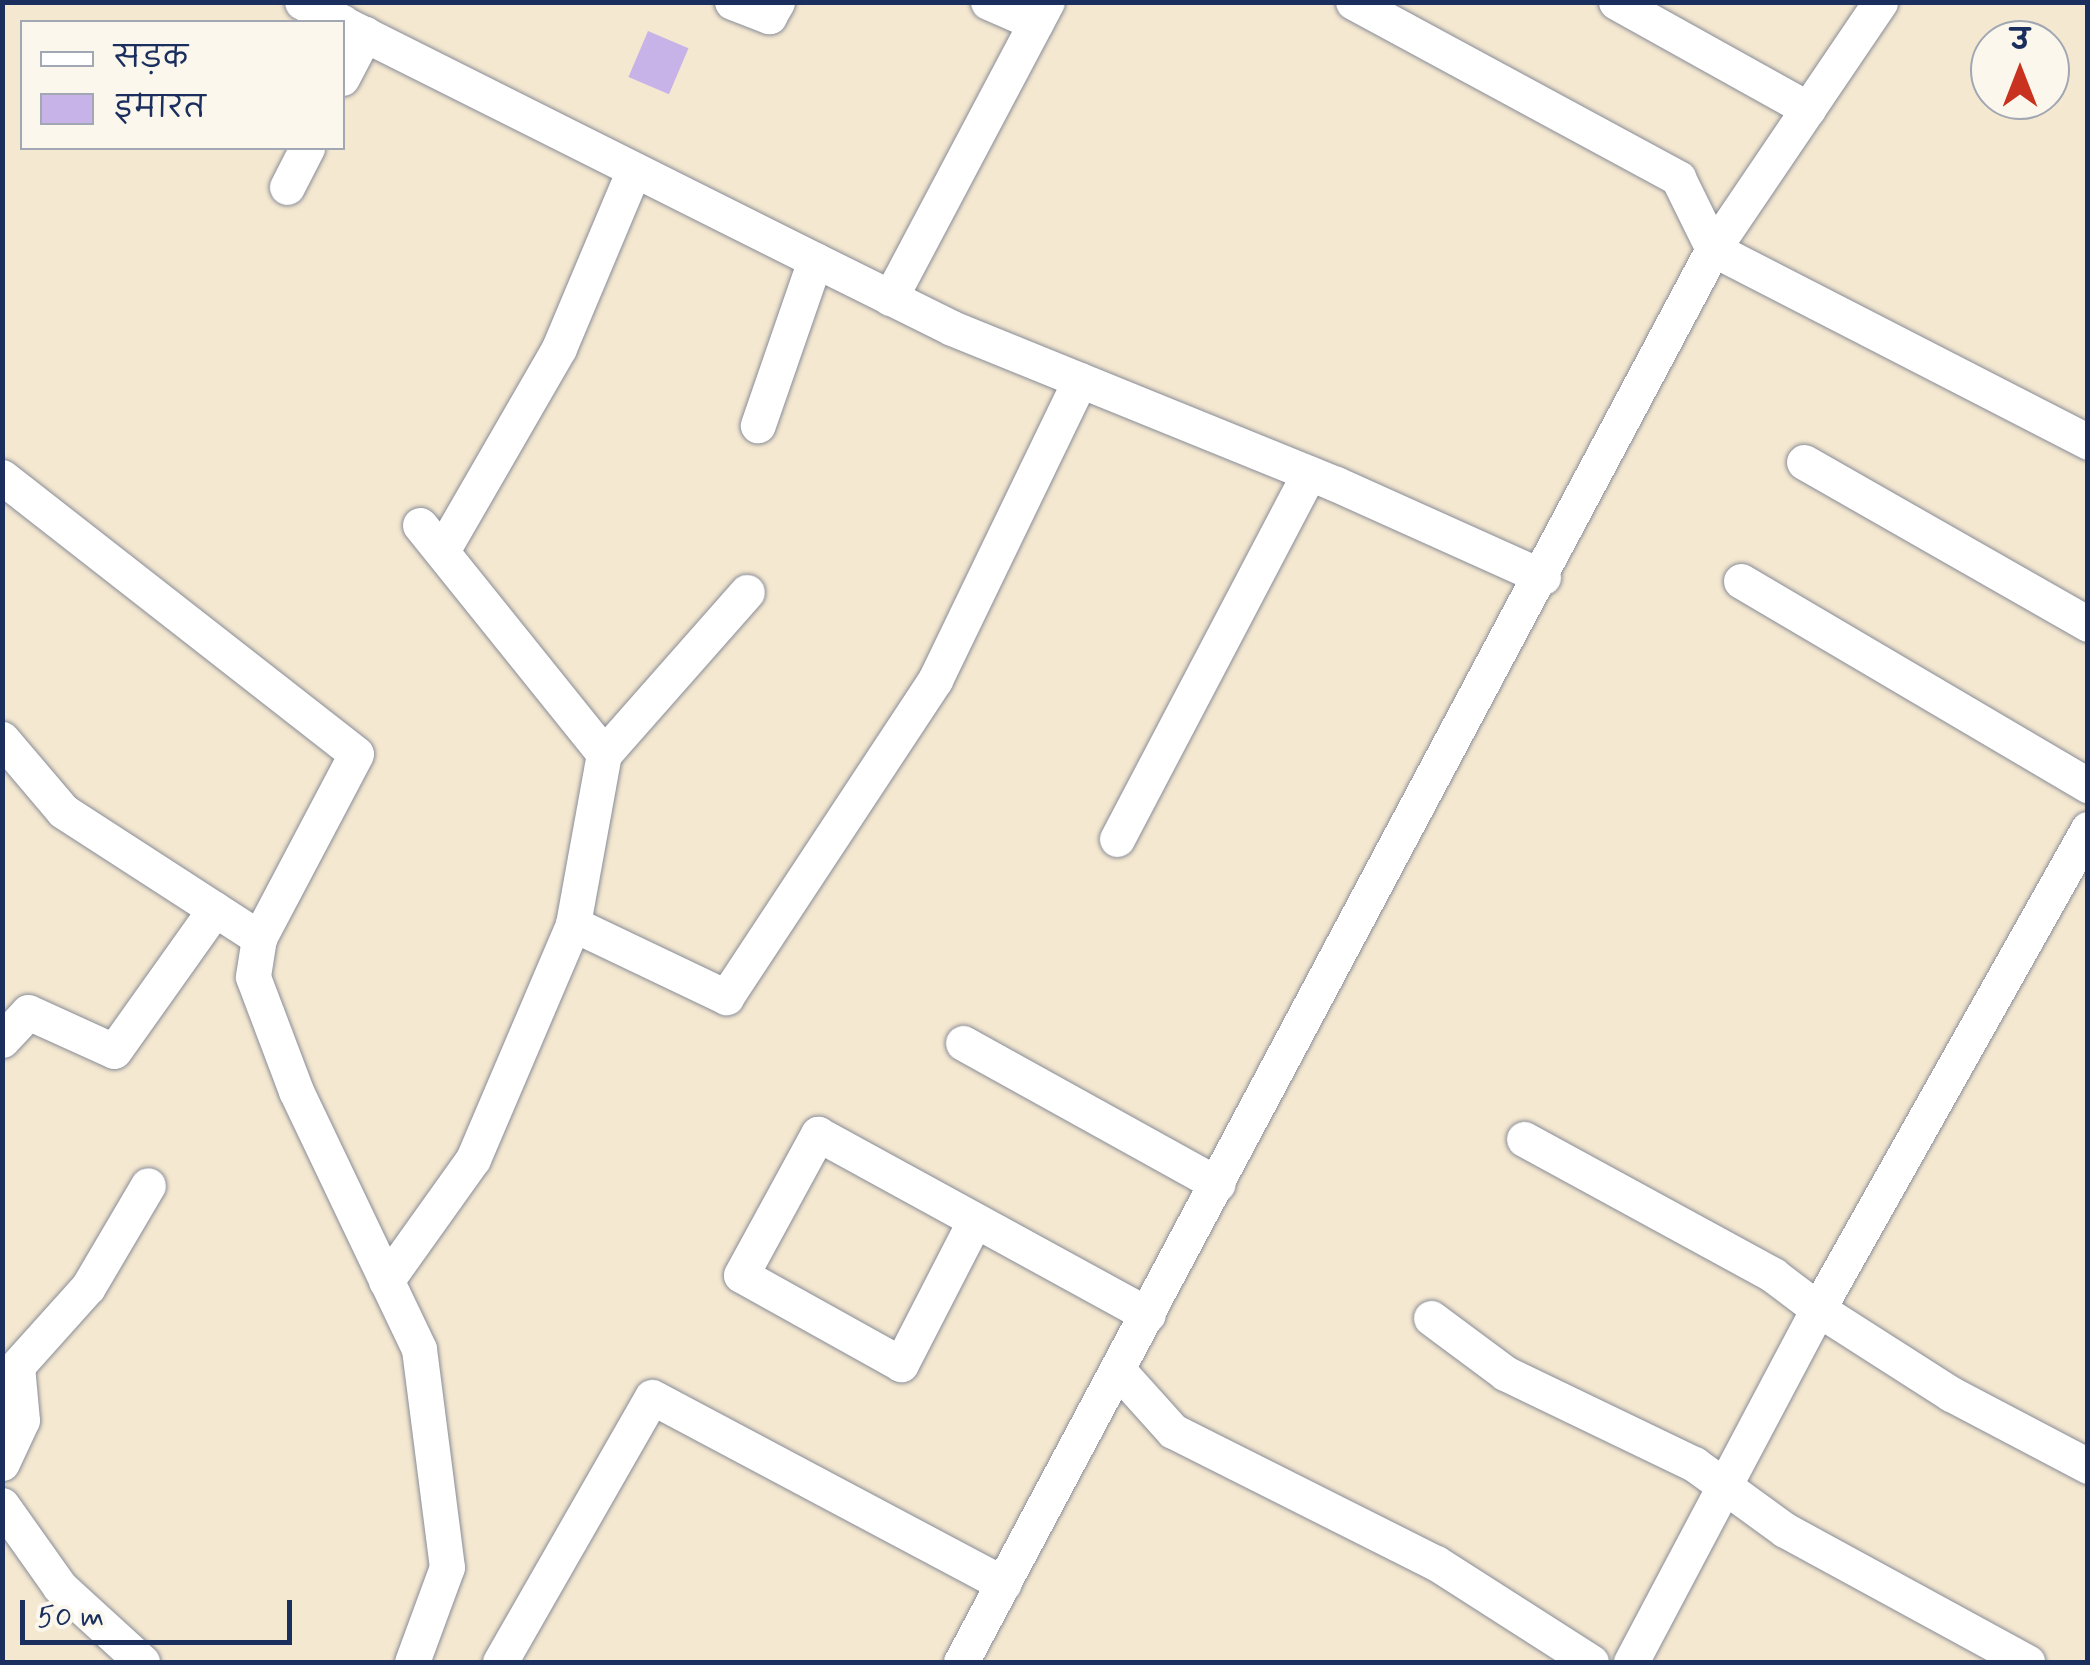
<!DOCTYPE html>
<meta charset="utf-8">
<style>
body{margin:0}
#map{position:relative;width:2090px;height:1665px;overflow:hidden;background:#f5e8d0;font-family:Mynerve,"Playpen Sans Deva",sans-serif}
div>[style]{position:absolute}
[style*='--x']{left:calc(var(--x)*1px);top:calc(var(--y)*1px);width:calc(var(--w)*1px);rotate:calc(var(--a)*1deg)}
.building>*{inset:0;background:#c7b3e7;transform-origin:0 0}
.roads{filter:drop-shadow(0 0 2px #888c97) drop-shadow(0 0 2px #888c97)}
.street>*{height:35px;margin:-17.5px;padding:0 17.5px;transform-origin:17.5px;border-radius:17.5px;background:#fff}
span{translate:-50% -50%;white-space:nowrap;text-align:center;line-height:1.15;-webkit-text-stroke:10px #fbf7ec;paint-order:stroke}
.frame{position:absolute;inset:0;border:5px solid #1b2f5e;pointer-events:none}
.legend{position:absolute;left:20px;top:20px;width:325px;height:130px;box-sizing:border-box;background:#fbf7ec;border:2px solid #a1a7b3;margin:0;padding:12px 18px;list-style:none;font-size:30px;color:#1b2f5e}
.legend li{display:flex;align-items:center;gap:20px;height:50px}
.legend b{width:50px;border:2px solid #a1a7b3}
.north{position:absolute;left:1970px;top:20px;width:100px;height:100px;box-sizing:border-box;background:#fbf7ec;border:2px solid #a1a7b3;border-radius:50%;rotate:0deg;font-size:28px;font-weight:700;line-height:40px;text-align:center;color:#1b2f5e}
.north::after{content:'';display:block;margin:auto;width:35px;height:45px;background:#c8321e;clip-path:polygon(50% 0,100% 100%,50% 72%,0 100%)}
.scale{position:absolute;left:20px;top:1600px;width:272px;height:45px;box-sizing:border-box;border:5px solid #1b2f5e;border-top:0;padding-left:12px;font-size:30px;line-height:35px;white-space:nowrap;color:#1b2f5e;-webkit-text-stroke:8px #fbf7ec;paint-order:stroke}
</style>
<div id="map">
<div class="building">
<div style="left:648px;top:31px;width:44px;height:50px;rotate:23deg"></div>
</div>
<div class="roads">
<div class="street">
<div style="--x:302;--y:2;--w:45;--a:26.6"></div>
<div style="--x:732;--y:2;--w:40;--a:21"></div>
<div style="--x:769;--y:16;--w:16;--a:-60"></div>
<div style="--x:988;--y:2;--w:52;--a:23.6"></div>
<div style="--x:1353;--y:2;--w:370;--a:28.4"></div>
<div style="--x:1678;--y:178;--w:79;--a:63.8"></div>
<div style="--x:1713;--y:249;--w:298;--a:-55.9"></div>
<div style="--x:1616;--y:2;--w:220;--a:29.1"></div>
<div style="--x:342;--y:23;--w:529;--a:26.61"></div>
<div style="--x:815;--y:260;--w:175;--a:109.1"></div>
<div style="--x:342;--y:78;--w:50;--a:-62.4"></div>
<div style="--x:287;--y:187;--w:44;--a:-62.9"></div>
<div style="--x:815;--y:260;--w:153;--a:26.4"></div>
<div style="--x:952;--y:328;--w:414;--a:22.1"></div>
<div style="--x:1336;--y:484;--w:227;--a:24.2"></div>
<div style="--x:890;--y:298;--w:335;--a:-62.1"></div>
<div style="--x:1804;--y:462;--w:327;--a:29.7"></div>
<div style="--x:2;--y:477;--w:449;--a:38"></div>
<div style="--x:356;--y:754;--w:208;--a:117.8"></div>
<div style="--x:420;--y:525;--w:294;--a:51.2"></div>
<div style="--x:442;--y:551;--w:234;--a:-60"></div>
<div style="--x:559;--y:348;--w:193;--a:-67.2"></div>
<div style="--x:1741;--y:581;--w:403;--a:30.5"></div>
<div style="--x:2;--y:739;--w:94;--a:49.7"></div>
<div style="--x:63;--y:811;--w:234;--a:32.9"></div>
<div style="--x:259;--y:938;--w:39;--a:99"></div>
<div style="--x:253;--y:977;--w:122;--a:69.3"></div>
<div style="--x:296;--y:1091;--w:286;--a:64.5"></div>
<div style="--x:419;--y:1349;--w:220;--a:82.7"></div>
<div style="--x:447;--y:1567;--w:101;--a:110.2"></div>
<div style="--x:1117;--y:839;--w:413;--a:-62.3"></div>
<div style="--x:573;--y:924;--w:170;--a:25.5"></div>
<div style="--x:726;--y:997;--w:380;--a:-56.6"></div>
<div style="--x:935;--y:680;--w:333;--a:-64.2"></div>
<div style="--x:2;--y:1040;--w:38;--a:-47"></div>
<div style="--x:28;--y:1012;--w:94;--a:24.4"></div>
<div style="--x:114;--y:1051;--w:174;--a:-54.6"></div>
<div style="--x:963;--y:1043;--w:291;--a:29"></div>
<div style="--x:1524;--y:1139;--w:284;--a:28.6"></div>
<div style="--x:1773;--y:1275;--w:56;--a:37.1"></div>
<div style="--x:1818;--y:1309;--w:551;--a:-60.64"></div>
<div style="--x:974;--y:1222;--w:160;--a:117.2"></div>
<div style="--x:901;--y:1364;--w:183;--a:-150.9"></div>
<div style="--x:741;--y:1275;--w:161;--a:-61.4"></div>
<div style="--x:818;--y:1134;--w:376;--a:28.7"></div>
<div style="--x:386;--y:1281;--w:150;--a:-54.5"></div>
<div style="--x:473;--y:1159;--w:255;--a:-66.9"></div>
<div style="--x:573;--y:924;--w:173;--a:-79.7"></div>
<div style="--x:604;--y:754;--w:216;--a:-48.6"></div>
<div style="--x:1431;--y:1318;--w:92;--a:36.6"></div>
<div style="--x:1505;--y:1373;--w:210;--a:25.7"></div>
<div style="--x:1694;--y:1464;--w:112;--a:36"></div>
<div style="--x:1785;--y:1530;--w:276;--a:28.6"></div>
<div style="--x:1118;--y:1370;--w:82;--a:48"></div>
<div style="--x:1173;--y:1431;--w:294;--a:26.7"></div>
<div style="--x:1436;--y:1563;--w:184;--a:32.6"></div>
<div style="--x:2;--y:1463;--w:47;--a:-65.1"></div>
<div style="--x:22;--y:1420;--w:54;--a:-95.3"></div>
<div style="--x:17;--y:1366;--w:106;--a:-48.1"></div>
<div style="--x:88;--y:1287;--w:118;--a:-59.5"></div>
<div style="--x:2;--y:1505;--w:100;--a:54.7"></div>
<div style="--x:60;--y:1587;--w:111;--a:42.4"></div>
<div style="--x:500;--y:1662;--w:305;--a:-60.2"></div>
<div style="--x:652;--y:1397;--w:398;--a:28"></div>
<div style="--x:961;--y:1662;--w:1601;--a:-61.98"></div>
<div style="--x:1713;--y:249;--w:422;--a:27.2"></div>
<div style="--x:1631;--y:1662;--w:399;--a:-62.1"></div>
<div style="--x:1818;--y:1309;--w:158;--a:32.6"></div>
<div style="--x:1951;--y:1394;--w:155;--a:27.7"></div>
</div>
</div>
<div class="frame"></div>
<ul class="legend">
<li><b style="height:12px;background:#fff"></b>सड़क</li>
<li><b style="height:28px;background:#c7b3e7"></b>इमारत</li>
</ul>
<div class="north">उ</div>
<div class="scale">50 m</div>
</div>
